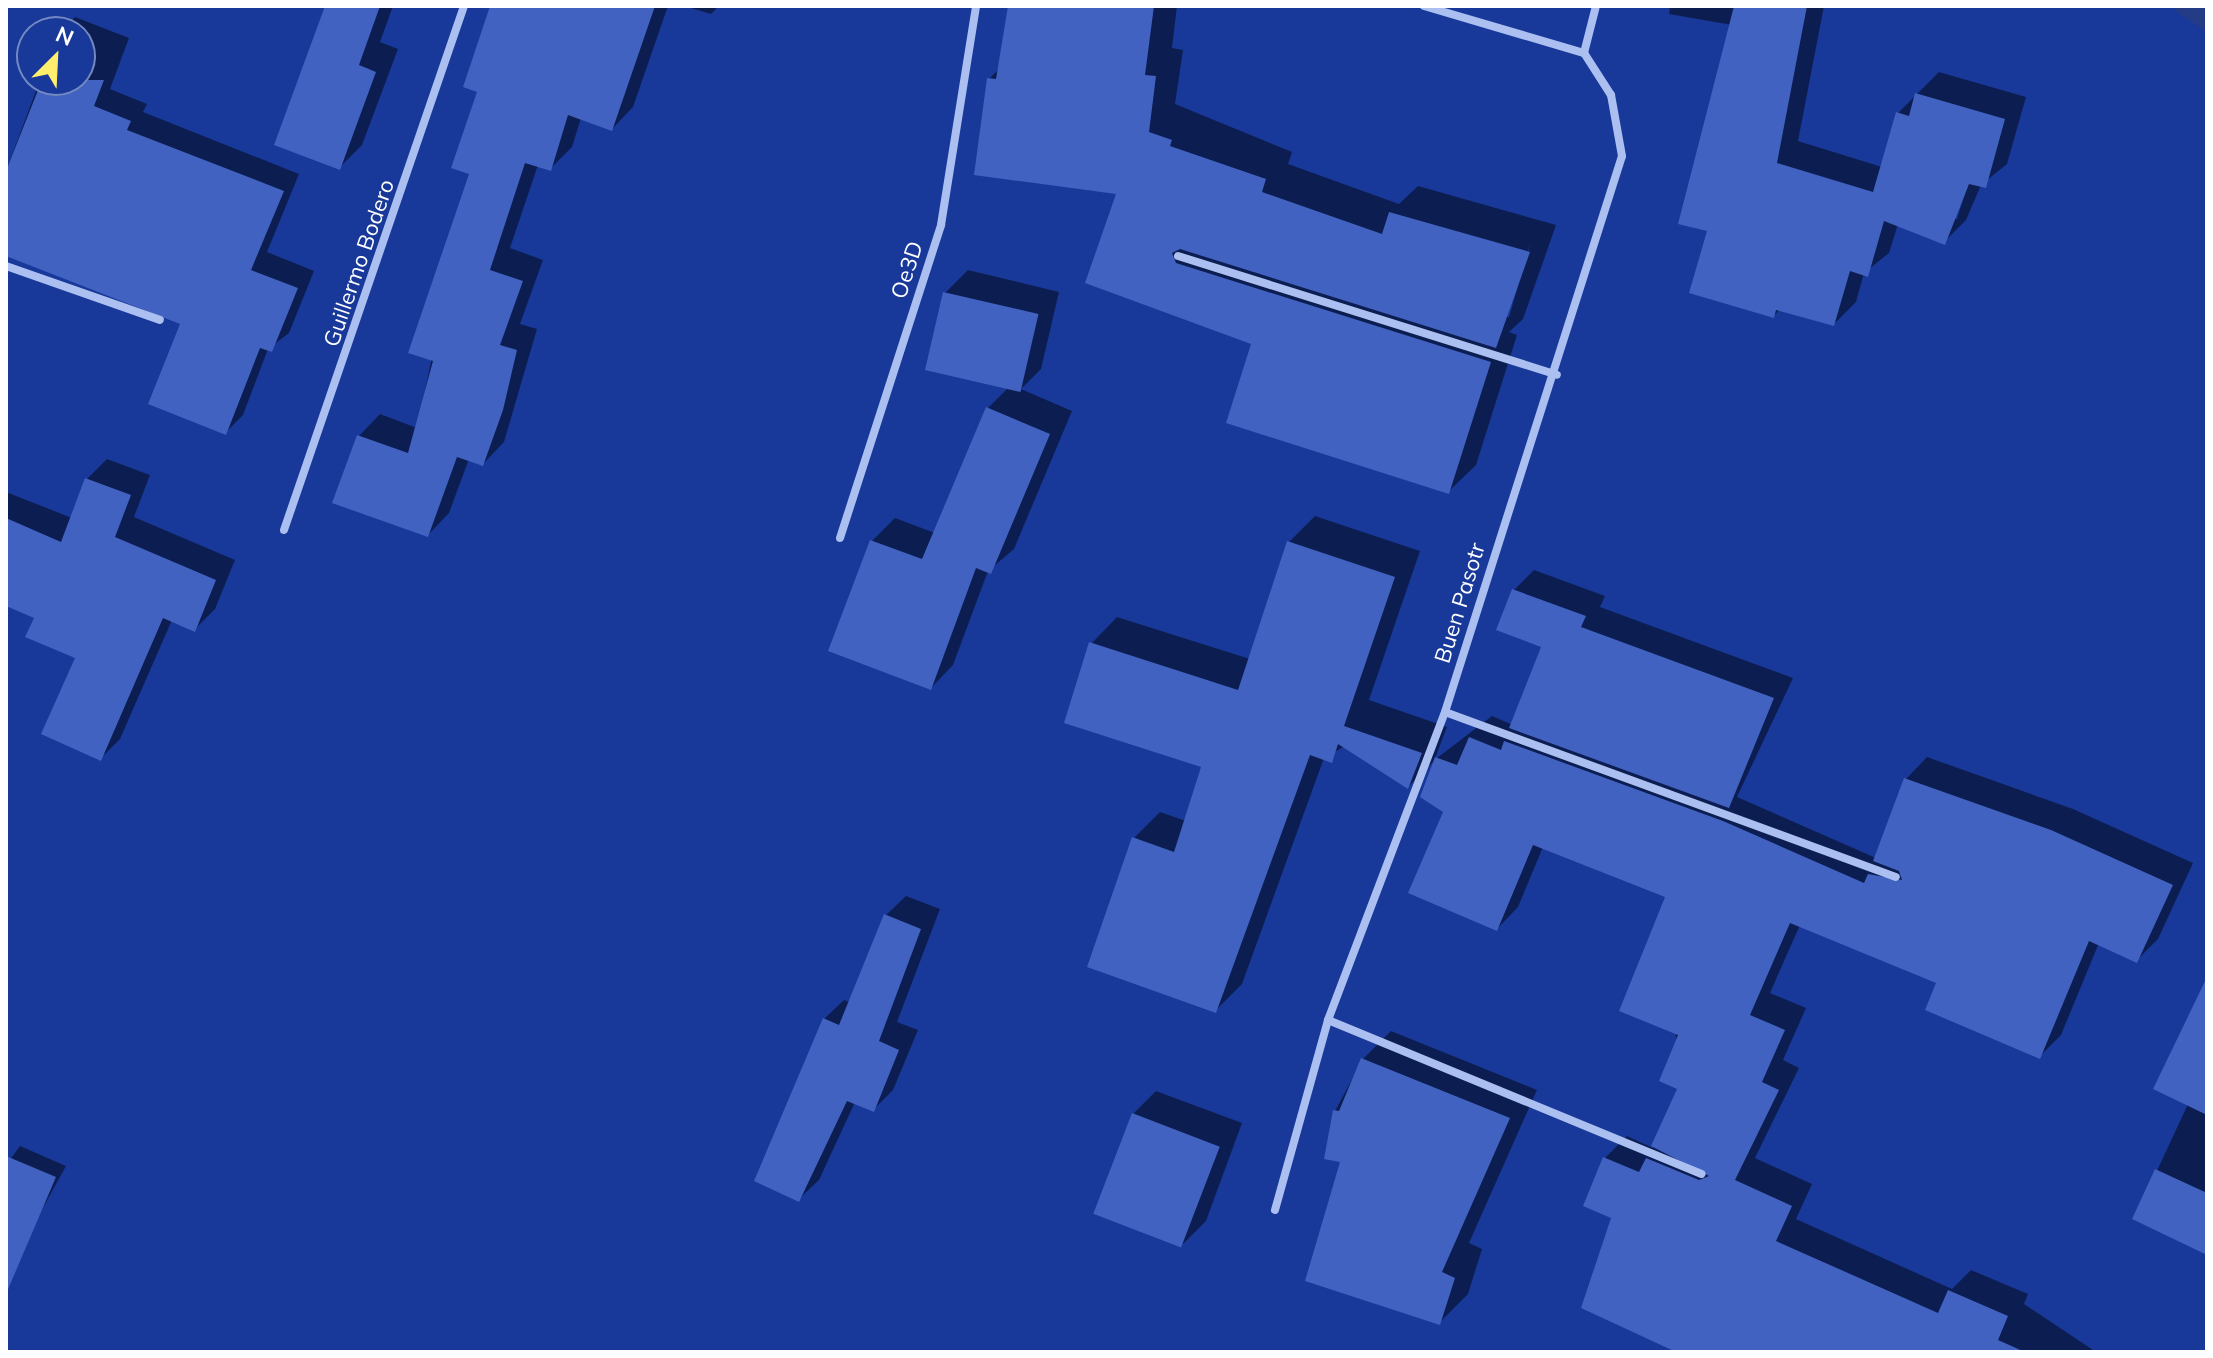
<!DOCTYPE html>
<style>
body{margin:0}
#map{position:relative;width:2213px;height:1358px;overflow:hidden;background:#183999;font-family:Mulish,sans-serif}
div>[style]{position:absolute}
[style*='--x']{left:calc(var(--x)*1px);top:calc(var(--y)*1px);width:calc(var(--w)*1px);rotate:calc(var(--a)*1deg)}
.shadow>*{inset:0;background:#0007}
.stream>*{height:18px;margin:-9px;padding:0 9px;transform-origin:9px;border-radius:9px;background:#243c86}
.building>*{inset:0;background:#4162c0;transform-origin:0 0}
.minor>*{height:8px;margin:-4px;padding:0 4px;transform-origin:4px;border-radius:4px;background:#acbff1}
span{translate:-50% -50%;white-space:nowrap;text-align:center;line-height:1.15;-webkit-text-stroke:6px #183999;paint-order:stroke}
.street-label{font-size:22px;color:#fff}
.frame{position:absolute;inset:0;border:8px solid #fff;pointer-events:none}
.north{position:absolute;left:16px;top:16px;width:80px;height:80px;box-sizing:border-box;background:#183999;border:2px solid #7488c2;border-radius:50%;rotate:24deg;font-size:22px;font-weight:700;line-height:32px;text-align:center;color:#fff}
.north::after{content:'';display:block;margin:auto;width:28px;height:36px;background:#ffef6d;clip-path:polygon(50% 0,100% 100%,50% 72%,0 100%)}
</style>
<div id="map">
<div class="shadow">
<div style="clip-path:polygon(327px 6px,393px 6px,380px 42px,398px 49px,362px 145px,340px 167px)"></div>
<div style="clip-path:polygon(492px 6px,668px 6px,633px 107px,612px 129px,581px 118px,572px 147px,550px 169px,538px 165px,510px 248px,543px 260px,520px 324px,537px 329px,504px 442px,483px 464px,469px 459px,449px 513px,428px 535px,359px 436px,380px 414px,417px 428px,471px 173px)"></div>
<div style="clip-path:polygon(684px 6px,719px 6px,711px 14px)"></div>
<div style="clip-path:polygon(evenodd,1010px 6px,1177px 6px,1172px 48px,1183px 50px,1175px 104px,1292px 152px,1288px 164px,1399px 204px,1418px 186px,1556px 225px,1523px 319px,1509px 332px,1517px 335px,1476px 465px,1448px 492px,1253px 343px,1088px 282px,1118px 192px,989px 79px,999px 69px,1010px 6px,1531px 242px,1509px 317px,1505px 317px,1531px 242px)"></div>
<div style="clip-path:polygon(evenodd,1670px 6px,1824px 6px,1798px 141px,1882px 167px,1898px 113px,1939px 72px,2026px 97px,2007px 164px,1981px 185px,1966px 220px,1944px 242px,1898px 224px,1889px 253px,1864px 273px,1856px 302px,1834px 324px,1780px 309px,1774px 316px,1709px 230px,1732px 25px,1669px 14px,1670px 6px,1971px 174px,1957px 219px,1953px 219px,1971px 174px)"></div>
<div style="clip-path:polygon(75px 17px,129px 38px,110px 89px,147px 104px,143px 112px,299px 174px,267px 252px,314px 271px,289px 333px,268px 349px,243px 415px,226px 432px,182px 323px,6px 254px,6px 171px,40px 80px,80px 80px,80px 32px,60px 32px)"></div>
<div style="clip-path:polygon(968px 270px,1059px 292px,1041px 369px,1021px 389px,1072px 411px,1014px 549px,988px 571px,953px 665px,931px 688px,872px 541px,895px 518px,935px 533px,988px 408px,1007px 389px,945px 293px)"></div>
<div style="clip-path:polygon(107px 459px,150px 475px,134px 517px,235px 560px,215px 609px,195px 629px,172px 620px,120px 739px,100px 759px,77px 657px,36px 617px,6px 604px,6px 492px,72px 518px,87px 479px)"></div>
<div style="clip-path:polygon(1315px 516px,1420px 551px,1369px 700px,1447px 727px,1434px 761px,1408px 787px,1345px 746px,1324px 758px,1242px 984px,1216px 1010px,1134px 838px,1160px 812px,1186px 821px,1204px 766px,1091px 644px,1117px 617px,1250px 659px,1289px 542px)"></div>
<div style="clip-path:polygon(1534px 570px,1605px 596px,1600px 607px,1793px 678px,1737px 797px,1876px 858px,1906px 779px,1927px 757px,2073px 809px,2193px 863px,2158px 939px,2137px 960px,2099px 943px,2061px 1035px,2039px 1057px,1939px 982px,1800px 925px,1770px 993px,1806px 1008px,1783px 1060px,1799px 1068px,1755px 1158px,1812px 1184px,1796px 1219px,1952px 1289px,1971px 1270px,2028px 1294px,2024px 1304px,2096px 1352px,1681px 1352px,1613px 1217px,1605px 1158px,1627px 1136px,1653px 1148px,1679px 1088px,1668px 896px,1543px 847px,1518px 907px,1497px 929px,1446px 811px,1437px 758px,1492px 716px,1513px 725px,1544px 646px,1514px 590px)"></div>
<div style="clip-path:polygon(906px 896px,940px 909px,897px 1022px,918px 1030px,893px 1090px,873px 1110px,855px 1102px,819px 1180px,799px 1199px,824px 1019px,844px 1000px,850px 1002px,886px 915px)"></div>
<div style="clip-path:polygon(2207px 1005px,2207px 1249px,2135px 1218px,2188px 1104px)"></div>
<div style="clip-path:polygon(1391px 1031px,1537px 1090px,1469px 1243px,1482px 1249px,1468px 1294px,1439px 1323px,1342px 1160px,1335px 1111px,1363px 1059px)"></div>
<div style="clip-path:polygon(1156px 1091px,1242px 1123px,1206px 1221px,1183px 1244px,1133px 1114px)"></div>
<div style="clip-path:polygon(20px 1146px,66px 1166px,33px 1226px,6px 1215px,6px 1165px)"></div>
</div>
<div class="stream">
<div style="--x:2184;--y:6;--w:27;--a:33"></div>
</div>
<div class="building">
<div style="clip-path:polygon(325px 6px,380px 6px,359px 65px,376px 72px,340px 170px,274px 145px)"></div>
<div style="clip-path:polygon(490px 6px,655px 6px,612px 131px,568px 115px,551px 171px,525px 163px,490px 270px,523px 281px,500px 345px,517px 350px,503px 410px,483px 466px,457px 457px,428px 537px,332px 503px,357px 435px,408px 453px,433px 361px,408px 353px,469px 174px,451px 168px,477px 92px,463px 87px)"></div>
<div style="clip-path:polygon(1008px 6px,1154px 6px,1145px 75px,1156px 76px,1149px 132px,1172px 140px,1170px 146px,1266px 179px,1262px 192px,1382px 234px,1389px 212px,1530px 252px,1496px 348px,1180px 249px,1172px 253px,1176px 263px,1491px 362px,1449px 494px,1226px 423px,1251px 344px,1085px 283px,1116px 194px,974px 175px,987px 78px,996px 79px)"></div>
<div style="clip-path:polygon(1734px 6px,1807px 6px,1777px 163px,1873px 192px,1896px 112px,1909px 116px,1915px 93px,2005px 119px,1986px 188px,1969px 184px,1945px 245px,1884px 221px,1868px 277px,1850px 271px,1834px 326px,1776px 310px,1774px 318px,1689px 293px,1707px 231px,1678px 224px)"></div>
<div style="clip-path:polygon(42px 80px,104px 80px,94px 106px,131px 121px,127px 130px,284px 191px,251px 270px,298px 288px,272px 352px,260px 348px,226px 435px,148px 404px,180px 324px,6px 256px,6px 171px)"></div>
<div style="left:943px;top:292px;width:98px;height:80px;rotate:13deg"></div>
<div style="clip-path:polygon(986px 407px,1050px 434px,991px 574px,976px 568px,931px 690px,828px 651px,870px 540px,922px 559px)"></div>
<div style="clip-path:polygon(85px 478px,131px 495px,115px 537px,216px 580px,195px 632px,163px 618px,101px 761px,41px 734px,75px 658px,25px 637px,34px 618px,6px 606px,6px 518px,61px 542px)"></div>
<div style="clip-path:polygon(1287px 541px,1395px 577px,1344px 726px,1422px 753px,1408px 789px,1338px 744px,1332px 763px,1310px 755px,1216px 1013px,1087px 967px,1132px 837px,1174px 852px,1201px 767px,1064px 723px,1089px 642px,1238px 690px)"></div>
<div style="clip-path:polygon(1512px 589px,1586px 616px,1581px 627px,1774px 698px,1729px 808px,1509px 728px,1541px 647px,1496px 630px)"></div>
<div style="clip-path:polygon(1469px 737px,1501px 750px,1504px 741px,1723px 821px,1864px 883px,1868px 874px,1902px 880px,1899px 871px,1873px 861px,1904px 778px,2051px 830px,2173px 885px,2137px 963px,2089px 941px,2040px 1059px,1925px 1010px,1936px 983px,1790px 923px,1750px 1015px,1785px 1030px,1762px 1082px,1779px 1090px,1735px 1180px,1792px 1206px,1776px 1241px,1938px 1313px,1948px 1290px,2008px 1316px,1998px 1340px,2025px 1352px,1676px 1352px,1581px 1308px,1611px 1218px,1583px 1206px,1603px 1157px,1639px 1172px,1646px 1158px,1699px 1180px,1709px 1176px,1651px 1146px,1677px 1089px,1659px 1081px,1678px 1035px,1619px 1011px,1665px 897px,1533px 845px,1497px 931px,1408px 893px,1443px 812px,1420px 797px,1435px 757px,1457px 765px)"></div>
<div style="clip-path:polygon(884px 914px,921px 929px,879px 1041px,899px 1050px,874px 1112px,847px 1101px,799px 1202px,754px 1181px,823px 1018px,839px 1025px)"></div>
<div style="clip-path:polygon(2207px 977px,2207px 1115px,2153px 1089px)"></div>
<div style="clip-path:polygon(1361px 1058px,1510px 1118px,1442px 1272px,1455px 1278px,1440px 1325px,1305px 1281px,1340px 1162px,1324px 1159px,1333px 1110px,1339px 1111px)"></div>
<div style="left:1132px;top:1113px;width:94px;height:108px;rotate:21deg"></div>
<div style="clip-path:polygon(6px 1156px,56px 1177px,6px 1294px)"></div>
<div style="clip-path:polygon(2155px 1169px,2207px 1193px,2207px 1255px,2132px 1219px)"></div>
</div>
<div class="minor">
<div style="--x:1424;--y:6;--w:167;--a:16.4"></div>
<div style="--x:1178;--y:256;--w:397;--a:17.4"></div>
<div style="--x:6;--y:266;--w:163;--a:19.3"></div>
<div style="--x:284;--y:530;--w:554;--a:-71.04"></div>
<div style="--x:840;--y:538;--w:329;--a:-72.1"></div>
<div style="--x:941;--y:225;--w:222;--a:-80.9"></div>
<div style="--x:1445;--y:712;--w:480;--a:20.1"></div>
<div style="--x:1328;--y:1020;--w:404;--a:22.4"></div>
<div style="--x:1275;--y:1210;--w:197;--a:-74.4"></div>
<div style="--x:1328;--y:1020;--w:329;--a:-69.2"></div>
<div style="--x:1445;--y:712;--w:583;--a:-72.34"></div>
<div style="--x:1622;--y:156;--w:62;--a:-100.2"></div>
<div style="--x:1611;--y:95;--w:50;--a:-122.7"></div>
<div style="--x:1584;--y:53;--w:49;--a:-75.7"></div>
</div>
<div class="street-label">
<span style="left:359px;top:263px;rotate:-71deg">Guillermo Bodero</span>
<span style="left:907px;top:270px;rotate:-72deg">Oe3D</span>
<span style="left:1460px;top:603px;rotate:-73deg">Buen Pasotr</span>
</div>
<div class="frame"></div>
<div class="north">N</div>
</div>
